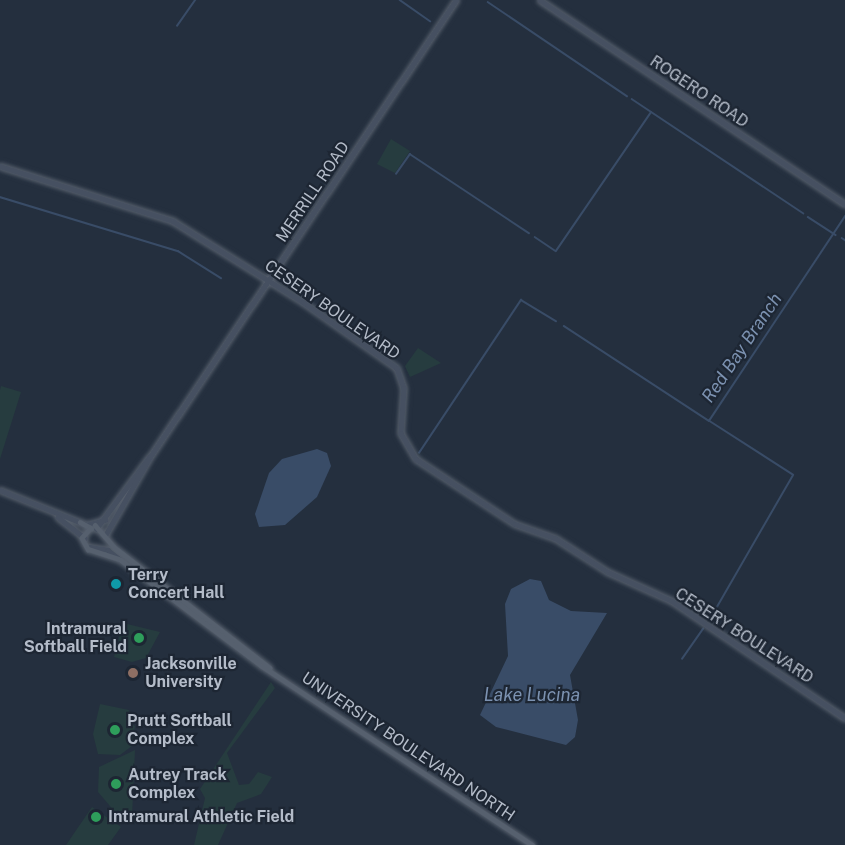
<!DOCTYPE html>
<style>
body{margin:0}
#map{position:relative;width:845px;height:845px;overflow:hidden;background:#242f3e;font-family:"Public Sans",sans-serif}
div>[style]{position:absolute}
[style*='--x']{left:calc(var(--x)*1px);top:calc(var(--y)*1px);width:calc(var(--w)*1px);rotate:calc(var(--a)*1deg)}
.green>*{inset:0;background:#263c3f}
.water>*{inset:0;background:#394c67}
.stream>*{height:1.5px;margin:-0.75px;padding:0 0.75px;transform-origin:0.75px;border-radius:0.75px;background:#394c67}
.roads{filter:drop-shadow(0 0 2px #565f6c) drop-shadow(0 0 2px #565f6c)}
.secondary>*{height:4.5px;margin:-2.25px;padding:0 2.25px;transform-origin:2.25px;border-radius:2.25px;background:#465061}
.primary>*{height:4.5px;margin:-2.25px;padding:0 2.25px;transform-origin:2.25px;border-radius:2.25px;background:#56606e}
.dots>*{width:16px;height:16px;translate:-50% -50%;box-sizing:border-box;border:3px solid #1d2633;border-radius:50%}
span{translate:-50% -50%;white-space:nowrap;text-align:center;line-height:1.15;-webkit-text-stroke:4.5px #1d2633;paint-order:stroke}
.street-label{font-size:16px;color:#b4bcc9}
.poi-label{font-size:16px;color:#b4bcc9;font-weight:700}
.left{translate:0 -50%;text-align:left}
.right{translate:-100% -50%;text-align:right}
.water-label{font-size:18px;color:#7c92b1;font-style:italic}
</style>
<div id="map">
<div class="green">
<div style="clip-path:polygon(391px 139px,410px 151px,395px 173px,377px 164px)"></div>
<div style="clip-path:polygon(418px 348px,441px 363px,410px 377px,405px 366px)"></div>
<div style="clip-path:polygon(1px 386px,21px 392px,0 459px,0 390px)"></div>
<div style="clip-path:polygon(123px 623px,160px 632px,146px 658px,132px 662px,114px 657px)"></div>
<div style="clip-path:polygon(271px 682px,275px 688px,227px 753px,239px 785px,249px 784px,258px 772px,272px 777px,261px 794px,237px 803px,218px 845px,194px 845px,205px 798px,200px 789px)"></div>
<div style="clip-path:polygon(100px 704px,129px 710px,127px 722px,135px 726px,132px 746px,120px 755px,98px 754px,93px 734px)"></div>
<div style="clip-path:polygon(135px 750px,132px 817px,121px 819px,98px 792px,99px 767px)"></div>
<div style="clip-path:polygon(92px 807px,121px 827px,108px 845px,66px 845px)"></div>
</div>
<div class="water">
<div style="clip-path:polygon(317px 449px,327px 453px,331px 466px,317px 497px,285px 525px,259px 527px,255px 514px,269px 473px,282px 459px)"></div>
<div style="clip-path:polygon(530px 579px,541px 581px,549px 600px,571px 611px,607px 613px,570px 675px,578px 720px,575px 737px,566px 745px,496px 727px,480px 715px,508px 656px,505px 604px,511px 589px)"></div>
</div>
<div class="stream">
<div style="--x:400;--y:0;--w:37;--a:35"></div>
<div style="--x:488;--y:2;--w:168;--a:34.1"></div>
<div style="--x:177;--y:26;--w:32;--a:-55"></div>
<div style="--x:632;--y:99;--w:206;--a:33.7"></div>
<div style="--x:396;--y:174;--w:24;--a:-55"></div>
<div style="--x:410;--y:154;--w:143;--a:33.6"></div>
<div style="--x:0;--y:197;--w:186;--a:16.9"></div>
<div style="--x:178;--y:251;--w:51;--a:32.1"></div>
<div style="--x:808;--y:217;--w:33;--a:33"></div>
<div style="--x:535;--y:237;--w:25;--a:34"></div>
<div style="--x:556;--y:251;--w:168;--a:-55.6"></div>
<div style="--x:842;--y:238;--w:4;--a:34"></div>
<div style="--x:564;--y:326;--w:173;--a:33.2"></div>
<div style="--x:419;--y:453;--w:184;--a:-56.3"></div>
<div style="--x:521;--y:300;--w:41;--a:31"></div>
<div style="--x:710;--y:619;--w:166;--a:-60"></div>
<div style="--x:793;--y:475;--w:100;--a:-147.3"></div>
<div style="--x:709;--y:421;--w:246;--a:-56.4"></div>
<div style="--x:682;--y:659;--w:37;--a:-55"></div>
</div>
<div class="roads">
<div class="secondary">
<div style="--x:540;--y:0;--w:367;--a:33.8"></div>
<div style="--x:0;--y:166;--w:182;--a:17.6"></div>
<div style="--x:173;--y:221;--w:153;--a:31.9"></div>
<div style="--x:303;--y:302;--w:115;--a:35.1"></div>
<div style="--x:397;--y:368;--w:21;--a:71"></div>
<div style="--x:404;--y:388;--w:45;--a:93.8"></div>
<div style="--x:401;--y:433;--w:30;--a:60"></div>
<div style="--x:416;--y:459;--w:118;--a:33.3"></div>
<div style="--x:515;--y:524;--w:42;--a:19.3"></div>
<div style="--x:555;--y:538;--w:63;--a:32.7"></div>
<div style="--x:608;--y:572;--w:70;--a:24.4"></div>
<div style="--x:672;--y:601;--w:209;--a:34.1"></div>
<div style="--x:0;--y:490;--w:94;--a:21.9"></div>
<div style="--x:87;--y:525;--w:19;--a:-16"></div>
<div style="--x:58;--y:517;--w:34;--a:38"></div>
<div style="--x:96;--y:529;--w:89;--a:-53.6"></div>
<div style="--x:106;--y:534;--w:89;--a:-60.3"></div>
<div style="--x:150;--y:457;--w:550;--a:-56.19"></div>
<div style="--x:90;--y:547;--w:18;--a:9"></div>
<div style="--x:108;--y:550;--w:16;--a:38"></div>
</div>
<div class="primary">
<div style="--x:80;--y:522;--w:13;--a:29"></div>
<div style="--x:95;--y:525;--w:29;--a:49"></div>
<div style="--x:114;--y:547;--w:197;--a:37.8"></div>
<div style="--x:91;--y:528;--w:13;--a:132"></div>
<div style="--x:82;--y:538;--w:13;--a:61"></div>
<div style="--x:88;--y:549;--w:35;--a:18"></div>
<div style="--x:121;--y:560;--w:176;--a:36.9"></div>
<div style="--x:262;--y:666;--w:324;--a:33.5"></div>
</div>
</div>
<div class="dots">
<div style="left:116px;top:584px;background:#0f9aa8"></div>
<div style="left:139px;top:638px;background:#2e9e5b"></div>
<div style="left:133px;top:673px;background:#8d6e63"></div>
<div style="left:115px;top:730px;background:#2e9e5b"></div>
<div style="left:116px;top:784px;background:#2e9e5b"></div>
<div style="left:96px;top:817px;background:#2e9e5b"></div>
</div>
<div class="street-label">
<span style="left:699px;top:92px;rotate:34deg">ROGERO ROAD</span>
<span style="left:313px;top:192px;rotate:-56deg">MERRILL ROAD</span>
<span style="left:332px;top:310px;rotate:35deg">CESERY BOULEVARD</span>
<span style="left:744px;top:636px;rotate:33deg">CESERY BOULEVARD</span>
<span style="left:408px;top:747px;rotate:34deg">UNIVERSITY BOULEVARD NORTH</span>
</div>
<div class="poi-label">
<span class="left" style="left:128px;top:584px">Terry<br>Concert Hall</span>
<span class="right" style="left:127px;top:638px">Intramural<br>Softball Field</span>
<span class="left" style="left:145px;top:673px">Jacksonville<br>University</span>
<span class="left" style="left:127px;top:730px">Prutt Softball<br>Complex</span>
<span class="left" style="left:128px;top:784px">Autrey Track<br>Complex</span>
<span class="left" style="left:108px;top:817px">Intramural Athletic Field</span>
</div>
<div class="water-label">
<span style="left:742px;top:348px;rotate:-56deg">Red Bay Branch</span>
<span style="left:532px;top:695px">Lake Lucina</span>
</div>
</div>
